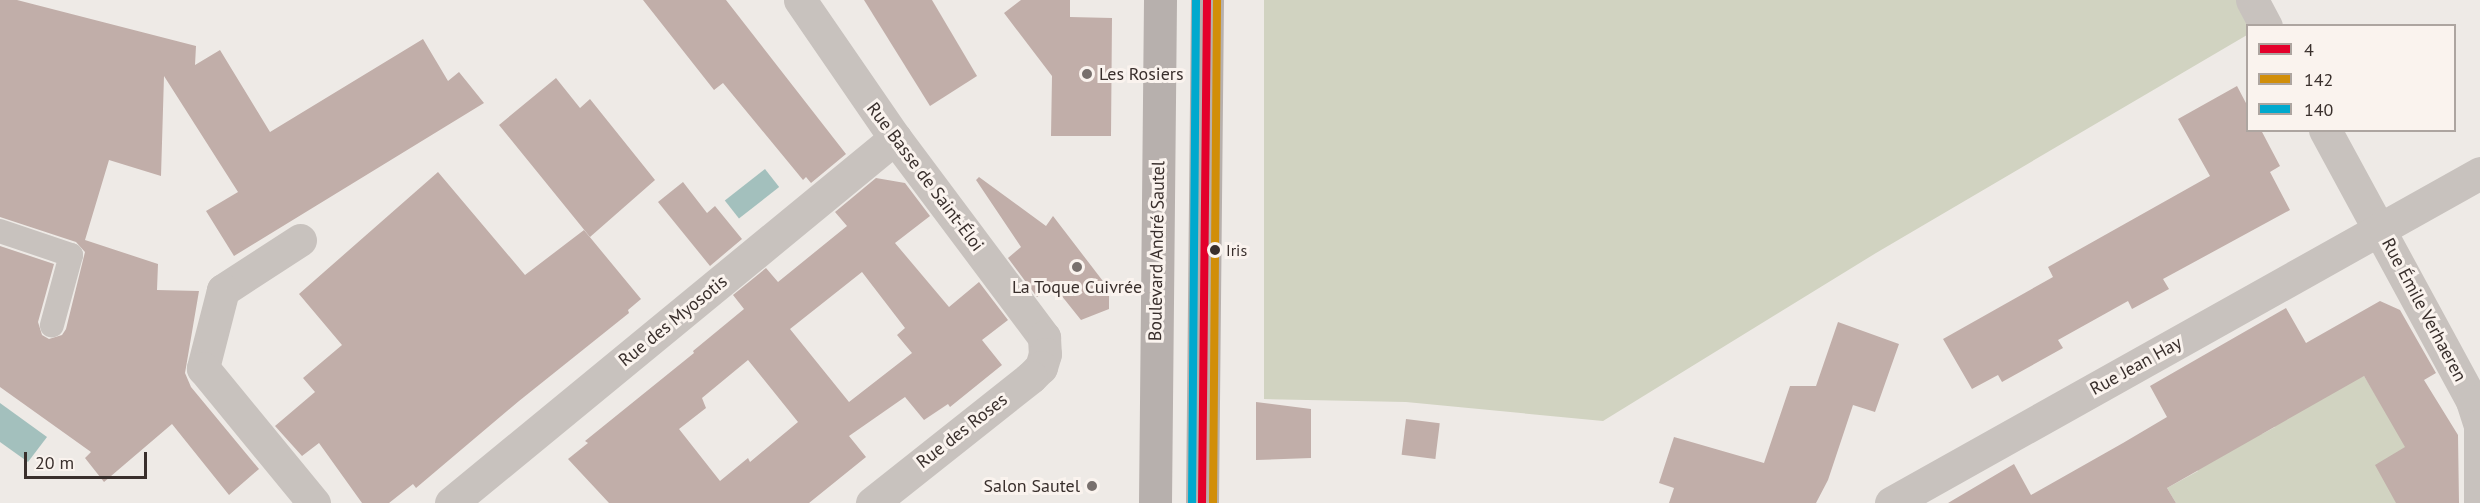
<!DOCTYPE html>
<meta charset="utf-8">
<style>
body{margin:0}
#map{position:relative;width:2480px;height:503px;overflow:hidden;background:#eeeae6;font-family:"PT Sans",sans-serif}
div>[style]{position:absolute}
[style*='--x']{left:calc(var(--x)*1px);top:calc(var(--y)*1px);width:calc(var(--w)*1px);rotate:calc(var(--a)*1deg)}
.green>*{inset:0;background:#d1d3c1}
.water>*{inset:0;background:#a3c0bd;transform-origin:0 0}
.building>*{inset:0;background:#c1aea9;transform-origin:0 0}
.lane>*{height:24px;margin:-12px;padding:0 12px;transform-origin:12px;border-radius:12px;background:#c8c2be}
.street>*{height:33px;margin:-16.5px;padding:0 16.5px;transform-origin:16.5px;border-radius:16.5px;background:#c8c2be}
.primary>*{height:33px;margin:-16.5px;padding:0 16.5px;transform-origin:16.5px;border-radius:16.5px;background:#b7b0ad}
.bus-1>*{height:8px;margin:-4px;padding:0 4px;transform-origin:4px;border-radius:4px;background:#e4002b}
.bus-2>*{height:8px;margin:-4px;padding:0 4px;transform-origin:4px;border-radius:4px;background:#d18e09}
.bus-3>*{height:8px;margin:-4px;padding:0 4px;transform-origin:4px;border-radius:4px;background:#00a9ce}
.dots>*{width:16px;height:16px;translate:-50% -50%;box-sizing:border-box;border:3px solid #faf3ee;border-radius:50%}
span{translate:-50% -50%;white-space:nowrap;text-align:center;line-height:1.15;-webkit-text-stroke:6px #faf3ee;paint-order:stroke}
.bus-label{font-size:16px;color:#392f2c}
.left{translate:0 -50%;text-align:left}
.poi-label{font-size:18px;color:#392f2c}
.right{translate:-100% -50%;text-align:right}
.street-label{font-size:18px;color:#392f2c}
.legend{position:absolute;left:2246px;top:24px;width:210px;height:108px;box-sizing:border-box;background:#faf3ee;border:2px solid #ada5a0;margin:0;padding:8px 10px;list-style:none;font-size:18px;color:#392f2c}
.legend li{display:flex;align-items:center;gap:12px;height:30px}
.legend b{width:30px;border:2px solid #ada5a0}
.scale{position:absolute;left:24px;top:452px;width:123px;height:27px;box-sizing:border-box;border:3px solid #392f2c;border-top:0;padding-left:8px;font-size:18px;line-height:21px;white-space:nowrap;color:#392f2c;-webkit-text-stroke:4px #faf3ee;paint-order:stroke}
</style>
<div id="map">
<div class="green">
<div style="clip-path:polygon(1264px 0,2251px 0,2247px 35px,1876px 253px,1603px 421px,1406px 402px,1264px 399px)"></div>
<div style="clip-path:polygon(2364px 376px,2407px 446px,2399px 503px,2176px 503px,2167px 488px,2198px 471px,2180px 437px,2262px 434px,2275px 427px,2256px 392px)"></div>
</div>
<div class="water">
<div style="left:765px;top:169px;width:23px;height:51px;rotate:52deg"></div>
<div style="clip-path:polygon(0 403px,47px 437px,28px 462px,0 442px)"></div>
</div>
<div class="building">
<div style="clip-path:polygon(0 0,17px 0,196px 46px,195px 65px,220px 50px,270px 132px,423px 39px,448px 81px,459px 72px,484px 103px,234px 256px,206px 211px,238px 192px,164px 76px,161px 176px,109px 160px,85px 240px,158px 264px,157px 290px,199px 291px,185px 373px,191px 387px,259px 469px,229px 495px,172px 424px,104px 482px,85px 458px,91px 452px,0 387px,0 246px,54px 264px,38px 322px,42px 335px,49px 339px,62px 335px,66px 329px,85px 252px,76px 242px,0 217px)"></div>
<div style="clip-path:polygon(643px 0,726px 0,846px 154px,811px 183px,806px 177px,803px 180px,723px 83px,714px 90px)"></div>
<div style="clip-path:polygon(864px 0,932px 0,977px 76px,930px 106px)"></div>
<div style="clip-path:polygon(1021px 0,1070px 0,1070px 17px,1112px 18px,1111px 136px,1051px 136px,1052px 76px,1004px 13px)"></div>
<div style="clip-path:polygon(556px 78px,580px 108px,590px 99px,655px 180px,590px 237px,499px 125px)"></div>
<div style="clip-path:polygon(2237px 86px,2247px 105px,2247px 130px,2261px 130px,2280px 166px,2270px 172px,2290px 210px,2163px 279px,2169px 289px,2132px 309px,2128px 301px,2058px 340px,2063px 348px,2002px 382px,1998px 375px,1972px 389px,1943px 339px,2053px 277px,2048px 267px,2210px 176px,2178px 119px)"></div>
<div style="clip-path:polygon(438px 172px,525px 275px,584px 230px,641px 299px,628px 310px,629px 313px,519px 401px,416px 488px,413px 484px,389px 503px,362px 503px,319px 443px,302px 456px,275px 426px,315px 392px,303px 378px,342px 345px,299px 294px)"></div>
<div style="clip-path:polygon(979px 177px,1046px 226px,1053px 216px,1109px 289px,1109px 309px,1081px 320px,1053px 285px,1037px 297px,1008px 258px,1021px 247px,976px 180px)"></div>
<div style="clip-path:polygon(evenodd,876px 178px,905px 183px,930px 216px,895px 243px,949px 307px,979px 282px,1008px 320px,982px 340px,1002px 365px,950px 407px,948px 404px,924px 420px,905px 397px,849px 436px,866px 457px,809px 503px,609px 503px,568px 459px,588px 443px,585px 441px,694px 353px,693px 351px,744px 309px,733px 295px,766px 268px,778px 282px,847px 226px,835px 212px,876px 178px,862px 272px,905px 328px,897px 335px,912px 353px,849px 402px,790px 329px,862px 272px,876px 178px,748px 360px,798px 422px,750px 462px,748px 458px,720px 481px,679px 429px,706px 408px,702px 398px,748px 360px)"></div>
<div style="clip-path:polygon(683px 182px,707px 213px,715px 206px,742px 239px,710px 266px,658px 202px)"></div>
<div style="clip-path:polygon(2380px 301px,2400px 310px,2436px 373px,2424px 380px,2458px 435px,2459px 503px,2396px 503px,2375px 465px,2405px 447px,2364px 376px,2167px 488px,2176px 503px,1948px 503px,2014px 464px,2031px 495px,2123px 443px,2167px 417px,2150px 386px,2286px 308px,2306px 343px)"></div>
<div style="clip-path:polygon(1838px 322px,1899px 344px,1875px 412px,1853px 405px,1828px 480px,1816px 503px,1669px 503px,1674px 488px,1659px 483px,1674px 437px,1764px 463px,1790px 386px,1816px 386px)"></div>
<div style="clip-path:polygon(1256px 402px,1311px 409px,1311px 458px,1256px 460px)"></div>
<div style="left:1406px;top:419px;width:34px;height:36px;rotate:7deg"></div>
</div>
<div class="lane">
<div style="--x:0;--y:231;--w:75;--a:18.7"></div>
<div style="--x:71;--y:255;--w:73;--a:105.2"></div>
</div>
<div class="street">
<div style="--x:800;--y:0;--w:168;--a:55.5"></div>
<div style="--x:895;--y:138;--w:249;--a:53.2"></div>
<div style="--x:1044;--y:337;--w:17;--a:87"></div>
<div style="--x:1045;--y:354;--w:14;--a:107"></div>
<div style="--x:1041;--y:367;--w:14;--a:135"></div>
<div style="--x:1031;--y:377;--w:203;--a:141.6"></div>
<div style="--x:2252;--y:0;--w:30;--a:62"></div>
<div style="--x:2325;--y:130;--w:308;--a:61.5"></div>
<div style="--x:2472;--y:401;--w:25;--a:72"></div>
<div style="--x:2480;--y:425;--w:77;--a:90"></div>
<div style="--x:300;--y:240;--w:92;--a:147"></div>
<div style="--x:223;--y:290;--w:81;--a:104.4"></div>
<div style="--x:203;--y:368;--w:175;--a:50.6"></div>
<div style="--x:451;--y:503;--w:575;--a:-39.42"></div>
<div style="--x:1891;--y:503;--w:675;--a:-29.26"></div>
</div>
<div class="primary">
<div style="--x:1155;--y:503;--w:503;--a:-89.43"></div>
<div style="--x:1202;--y:503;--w:503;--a:-89.43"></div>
</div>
<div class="bus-1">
<div style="--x:1202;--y:503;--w:503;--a:-89.43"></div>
</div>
<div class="bus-2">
<div style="--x:1213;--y:503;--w:503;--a:-89.54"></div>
</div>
<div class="bus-3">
<div style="--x:1192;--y:503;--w:503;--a:-89.54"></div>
</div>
<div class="dots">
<div style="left:1087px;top:74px;background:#78706d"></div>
<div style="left:1215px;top:250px;background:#392f2c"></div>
<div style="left:1077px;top:267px;background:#78706d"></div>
<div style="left:1092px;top:486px;background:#78706d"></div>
</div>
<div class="bus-label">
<span class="left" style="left:1226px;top:250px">Iris</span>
</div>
<div class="poi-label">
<span class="left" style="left:1099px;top:74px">Les Rosiers</span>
<span style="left:1077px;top:287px">La Toque Cuivrée</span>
<span class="right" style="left:1080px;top:486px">Salon Sautel</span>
</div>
<div class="street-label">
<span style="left:925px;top:177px;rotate:53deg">Rue Basse de Saint-Éloi</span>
<span style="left:1157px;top:251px;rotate:-89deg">Boulevard André Sautel</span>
<span style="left:2424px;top:310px;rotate:62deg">Rue Émile Verhaeren</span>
<span style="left:673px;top:321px;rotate:-39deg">Rue des Myosotis</span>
<span style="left:2136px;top:366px;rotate:-29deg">Rue Jean Hay</span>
<span style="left:962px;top:431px;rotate:-38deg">Rue des Roses</span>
</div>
<ul class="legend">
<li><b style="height:8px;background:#e4002b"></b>4</li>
<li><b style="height:8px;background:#d18e09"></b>142</li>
<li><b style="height:8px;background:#00a9ce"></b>140</li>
</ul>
<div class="scale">20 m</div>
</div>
